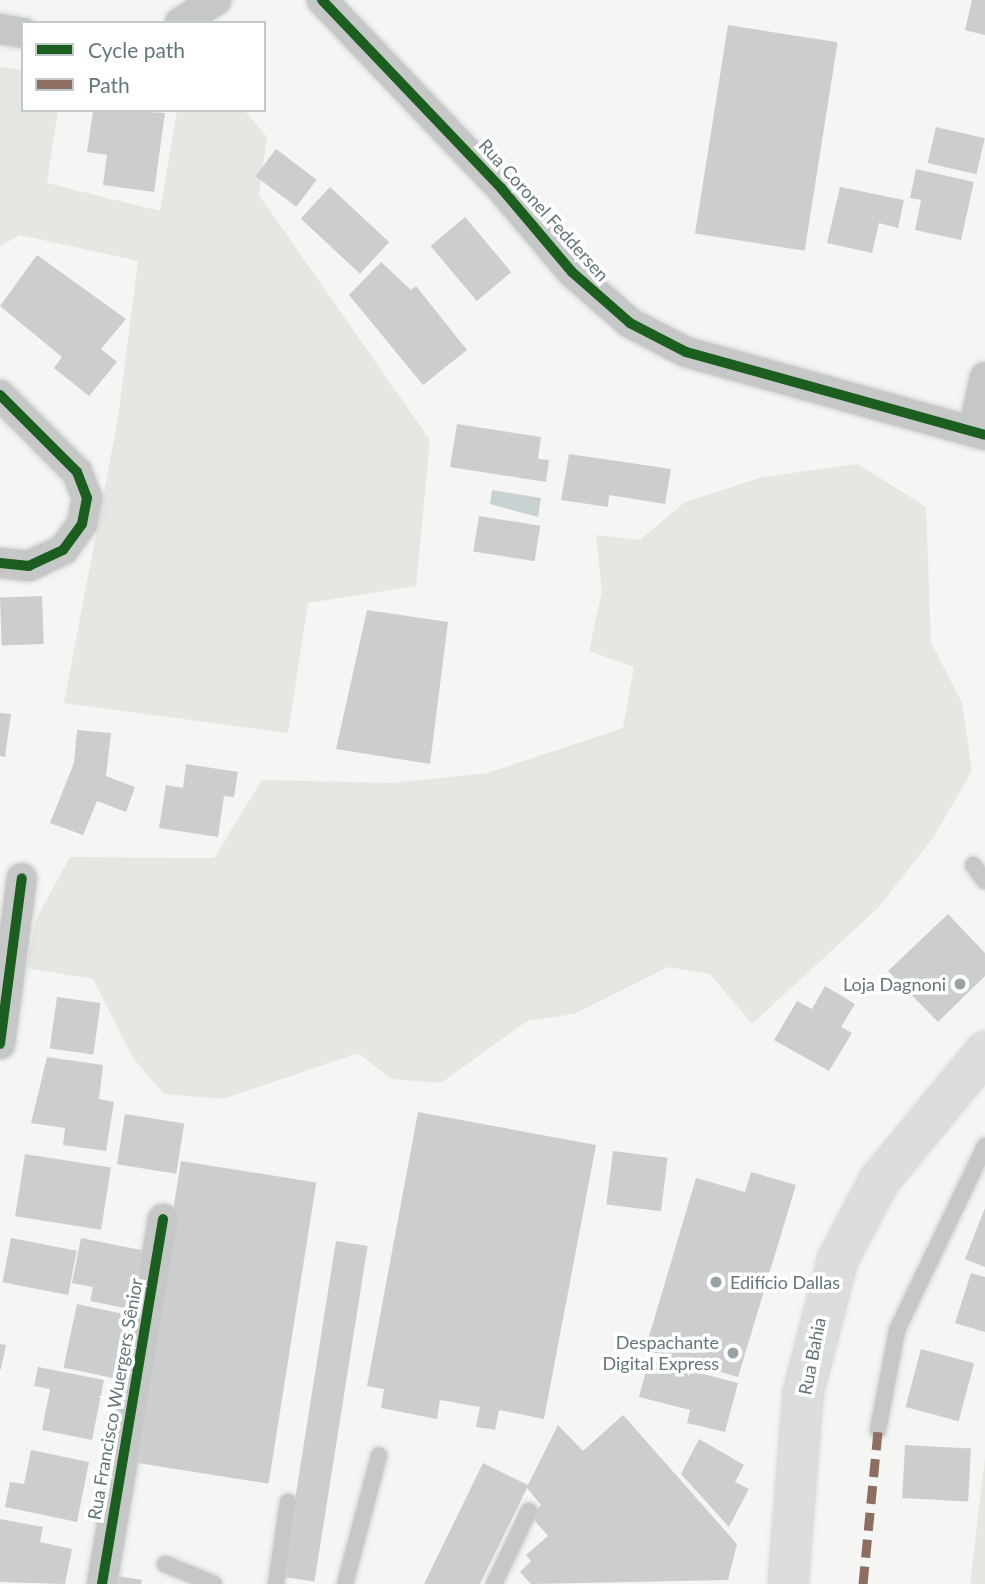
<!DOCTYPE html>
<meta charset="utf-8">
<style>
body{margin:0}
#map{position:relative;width:985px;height:1584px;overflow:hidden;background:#f5f5f4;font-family:Lato,sans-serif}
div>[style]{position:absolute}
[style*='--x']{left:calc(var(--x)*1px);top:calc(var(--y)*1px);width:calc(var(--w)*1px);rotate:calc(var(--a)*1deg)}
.green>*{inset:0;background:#e4e7e2}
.water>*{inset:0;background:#c8d2d2}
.building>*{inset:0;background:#cccdce;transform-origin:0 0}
.roads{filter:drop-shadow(0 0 2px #d0d1d1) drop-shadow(0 0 2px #d0d1d1)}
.service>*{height:16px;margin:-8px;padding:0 8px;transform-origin:8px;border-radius:8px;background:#c6c8c8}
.minor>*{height:30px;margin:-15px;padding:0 15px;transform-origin:15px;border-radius:15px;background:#c6c8c8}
.primary>*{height:38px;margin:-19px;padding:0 19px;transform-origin:19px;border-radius:19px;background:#dcdddd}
.quiet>*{height:9px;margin-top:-4.5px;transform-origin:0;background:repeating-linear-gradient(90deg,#8d6e63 0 18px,transparent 0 27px)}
.cycleway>*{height:10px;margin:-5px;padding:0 5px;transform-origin:5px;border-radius:5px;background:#1b5e20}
.dots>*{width:19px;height:19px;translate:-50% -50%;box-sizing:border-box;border:4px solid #fff;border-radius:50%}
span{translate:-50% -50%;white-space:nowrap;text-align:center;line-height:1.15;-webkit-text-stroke:7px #fff;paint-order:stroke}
.street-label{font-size:18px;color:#64777b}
.poi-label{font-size:18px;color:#64777b}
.right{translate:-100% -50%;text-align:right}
.left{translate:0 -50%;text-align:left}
.legend{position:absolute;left:21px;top:21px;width:245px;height:91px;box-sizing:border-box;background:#fff;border:2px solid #c1c9ca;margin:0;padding:9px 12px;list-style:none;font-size:21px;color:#64777b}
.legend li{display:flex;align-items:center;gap:14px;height:35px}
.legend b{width:35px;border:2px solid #c1c9ca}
</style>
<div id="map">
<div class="green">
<div style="clip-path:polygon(0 67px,23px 70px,23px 110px,58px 110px,47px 183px,160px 211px,177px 110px,244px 110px,267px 137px,259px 195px,430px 440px,416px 586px,308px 603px,288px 733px,64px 703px,118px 418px,138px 261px,20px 235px,0 246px)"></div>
<div style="clip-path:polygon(858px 464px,926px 507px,931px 642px,962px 703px,972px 771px,933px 838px,878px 908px,752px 1024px,710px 974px,668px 967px,574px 1014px,527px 1021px,441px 1083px,391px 1079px,358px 1053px,223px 1099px,164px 1094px,133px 1058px,93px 979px,26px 968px,36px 919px,70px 857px,214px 858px,262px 780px,392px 783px,487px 773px,623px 728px,634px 667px,589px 651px,602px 591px,596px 535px,640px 540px,685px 502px,763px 477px)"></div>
<div style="clip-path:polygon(985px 1458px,985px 1584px,970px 1584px)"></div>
</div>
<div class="water">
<div style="clip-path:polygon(492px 490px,541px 498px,538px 517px,490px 504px)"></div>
</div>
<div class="building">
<div style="clip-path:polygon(972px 0,985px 0,985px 35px,965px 30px)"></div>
<div style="left:728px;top:25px;width:111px;height:211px;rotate:9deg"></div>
<div style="clip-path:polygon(113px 110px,165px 113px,154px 192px,103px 185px,107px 155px,87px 152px,93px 112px)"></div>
<div style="left:936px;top:127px;width:50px;height:37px;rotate:13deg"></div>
<div style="left:276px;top:149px;width:51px;height:34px;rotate:37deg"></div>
<div style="clip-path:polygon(916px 169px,974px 182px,961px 240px,915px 230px,921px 200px,910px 198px)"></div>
<div style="left:330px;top:187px;width:81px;height:43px;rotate:43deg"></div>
<div style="clip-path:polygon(840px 187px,904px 200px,898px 228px,879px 223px,872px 253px,827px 243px)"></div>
<div style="left:465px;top:217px;width:72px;height:45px;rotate:50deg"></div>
<div style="clip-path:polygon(37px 255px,126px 319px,101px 349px,117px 362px,89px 396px,54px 368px,62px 357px,0 306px)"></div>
<div style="clip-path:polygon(381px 262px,411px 290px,416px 286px,467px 350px,423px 385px,349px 295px)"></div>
<div style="clip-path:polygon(457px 424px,541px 437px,538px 459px,549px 460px,546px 482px,450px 467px)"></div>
<div style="clip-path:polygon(569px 454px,671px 469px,665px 504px,609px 495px,608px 507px,561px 500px)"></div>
<div style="left:479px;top:516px;width:62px;height:36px;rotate:9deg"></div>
<div style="left:42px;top:596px;width:48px;height:42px;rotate:88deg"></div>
<div style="clip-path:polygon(367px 610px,448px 622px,430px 764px,336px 749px)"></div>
<div style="clip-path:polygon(0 713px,11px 714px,5px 757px,0 756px)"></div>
<div style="clip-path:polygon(77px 730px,111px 733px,106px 776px,135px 787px,126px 812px,97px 801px,83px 835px,50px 823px,74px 763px)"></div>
<div style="clip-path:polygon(186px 764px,238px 772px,234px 797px,224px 796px,218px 837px,159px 828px,166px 785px,183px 788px)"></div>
<div style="clip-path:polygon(948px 914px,985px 953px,985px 976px,938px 1022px,888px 971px)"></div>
<div style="clip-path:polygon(825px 986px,855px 1004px,841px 1027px,852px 1033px,829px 1071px,774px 1040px,797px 1001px,812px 1009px)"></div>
<div style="left:57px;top:997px;width:44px;height:52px;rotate:8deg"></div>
<div style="clip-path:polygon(47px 1057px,103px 1065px,99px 1099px,114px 1102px,106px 1151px,63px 1145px,65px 1128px,31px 1123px)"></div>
<div style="clip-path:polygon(418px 1112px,596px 1145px,544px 1419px,499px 1410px,495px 1430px,476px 1427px,480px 1407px,440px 1400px,437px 1419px,381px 1408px,384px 1389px,367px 1386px)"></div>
<div style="left:125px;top:1114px;width:60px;height:51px;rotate:9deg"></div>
<div style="left:613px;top:1151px;width:55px;height:54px;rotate:7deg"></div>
<div style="left:25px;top:1154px;width:87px;height:63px;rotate:9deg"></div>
<div style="left:181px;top:1161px;width:137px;height:305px;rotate:9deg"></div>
<div style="clip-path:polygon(751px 1172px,796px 1185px,738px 1377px,645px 1350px,696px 1178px,745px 1192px)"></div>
<div style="clip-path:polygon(985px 1208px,985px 1267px,965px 1259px)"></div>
<div style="left:11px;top:1238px;width:67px;height:45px;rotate:11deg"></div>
<div style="clip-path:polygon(81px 1238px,146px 1251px,134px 1310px,90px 1301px,93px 1287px,72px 1283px)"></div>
<div style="left:336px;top:1241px;width:32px;height:340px;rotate:9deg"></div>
<div style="clip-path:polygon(971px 1273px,985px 1277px,985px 1332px,955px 1323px)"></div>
<div style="left:77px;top:1304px;width:50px;height:65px;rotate:12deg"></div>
<div style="clip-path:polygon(0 1344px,6px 1345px,1px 1369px,0 1369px)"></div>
<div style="left:921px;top:1349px;width:55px;height:60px;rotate:15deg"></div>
<div style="clip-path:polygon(649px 1360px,738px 1383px,725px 1432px,687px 1423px,690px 1410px,639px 1397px)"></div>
<div style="clip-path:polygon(38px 1367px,104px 1380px,92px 1440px,42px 1430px,50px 1389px,34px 1386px)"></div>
<div style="clip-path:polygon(623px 1415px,737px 1544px,728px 1580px,531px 1584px,520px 1572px,531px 1561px,526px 1555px,548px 1536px,530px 1515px,541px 1505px,527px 1488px,480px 1584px,424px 1584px,483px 1463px,528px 1485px,558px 1425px,583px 1451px)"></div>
<div style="clip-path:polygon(699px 1439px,744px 1465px,735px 1482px,749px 1489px,729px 1527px,681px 1474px)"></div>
<div style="left:905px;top:1445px;width:66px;height:53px;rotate:3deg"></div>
<div style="clip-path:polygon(31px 1450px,89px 1462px,77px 1522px,5px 1507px,10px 1482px,24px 1484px)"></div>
<div style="clip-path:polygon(0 1519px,43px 1527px,40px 1542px,72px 1549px,65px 1584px,0 1582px)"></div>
<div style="clip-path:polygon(112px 1575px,142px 1580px,141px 1584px,111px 1584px)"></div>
</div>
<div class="roads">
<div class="service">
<div style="--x:973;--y:865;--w:20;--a:53"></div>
<div style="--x:878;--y:1430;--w:102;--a:-79.2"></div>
<div style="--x:897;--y:1330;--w:204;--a:-64.4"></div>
<div style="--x:165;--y:1564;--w:53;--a:22.2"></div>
<div style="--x:276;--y:1584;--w:83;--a:-81.7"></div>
<div style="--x:345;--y:1584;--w:133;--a:-75.2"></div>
<div style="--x:494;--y:1584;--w:81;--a:-64.4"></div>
</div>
<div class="minor">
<div style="--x:322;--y:0;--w:260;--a:46.4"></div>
<div style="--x:501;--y:188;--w:110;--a:49.8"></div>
<div style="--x:572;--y:272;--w:77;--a:41.3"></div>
<div style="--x:630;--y:323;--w:63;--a:27.4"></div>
<div style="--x:686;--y:352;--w:310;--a:15.5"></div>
<div style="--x:180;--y:23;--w:43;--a:-32.6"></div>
<div style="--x:0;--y:29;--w:23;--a:10"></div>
<div style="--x:0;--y:395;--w:109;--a:45"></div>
<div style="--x:77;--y:472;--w:28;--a:69"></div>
<div style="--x:87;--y:498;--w:26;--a:101"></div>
<div style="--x:82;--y:524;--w:32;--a:126"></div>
<div style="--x:63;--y:550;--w:38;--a:155"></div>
<div style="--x:29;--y:566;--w:29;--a:-174"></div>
<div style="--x:973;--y:432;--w:56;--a:-77.7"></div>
<div style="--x:0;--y:1044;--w:167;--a:-82.5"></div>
<div style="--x:102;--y:1584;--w:370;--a:-80.5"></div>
</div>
<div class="primary">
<div style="--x:788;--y:1584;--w:192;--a:-85.5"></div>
<div style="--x:803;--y:1393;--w:138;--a:-75.4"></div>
<div style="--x:838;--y:1259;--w:88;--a:-62.3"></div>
<div style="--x:879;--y:1181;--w:167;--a:-50.6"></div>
</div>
</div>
<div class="quiet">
<div style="--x:863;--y:1584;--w:155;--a:-84.4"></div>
</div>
<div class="cycleway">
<div style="--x:322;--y:0;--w:260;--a:46.4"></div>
<div style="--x:501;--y:188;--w:110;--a:49.8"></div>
<div style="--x:572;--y:272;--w:77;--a:41.3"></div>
<div style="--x:630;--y:323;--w:63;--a:27.4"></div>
<div style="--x:686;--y:352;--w:310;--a:15.5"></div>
<div style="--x:0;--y:395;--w:109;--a:45"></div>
<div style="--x:77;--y:472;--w:28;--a:69"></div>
<div style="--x:87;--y:498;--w:26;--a:101"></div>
<div style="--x:82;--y:524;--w:32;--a:126"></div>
<div style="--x:63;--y:550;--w:38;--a:155"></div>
<div style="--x:29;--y:566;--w:29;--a:-174"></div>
<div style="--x:0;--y:1044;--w:167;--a:-82.5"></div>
<div style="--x:102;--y:1584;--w:370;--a:-80.5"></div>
</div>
<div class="dots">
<div style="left:960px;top:984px;background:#97a3a5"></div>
<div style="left:716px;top:1282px;background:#97a3a5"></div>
<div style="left:733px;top:1353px;background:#97a3a5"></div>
</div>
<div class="street-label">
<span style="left:544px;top:210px;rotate:48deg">Rua Coronel Feddersen</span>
<span style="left:812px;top:1356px;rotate:-79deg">Rua Bahia</span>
<span style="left:115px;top:1399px;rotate:-80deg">Rua Francisco Wuergers Sênior</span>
</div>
<div class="poi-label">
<span class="right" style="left:946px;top:984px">Loja Dagnoni</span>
<span class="left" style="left:730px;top:1282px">Edifício Dallas</span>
<span class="right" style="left:719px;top:1353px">Despachante<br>Digital Express</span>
</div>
<ul class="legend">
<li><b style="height:9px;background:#1b5e20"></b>Cycle path</li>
<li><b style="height:9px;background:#8d6e63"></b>Path</li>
</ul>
</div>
